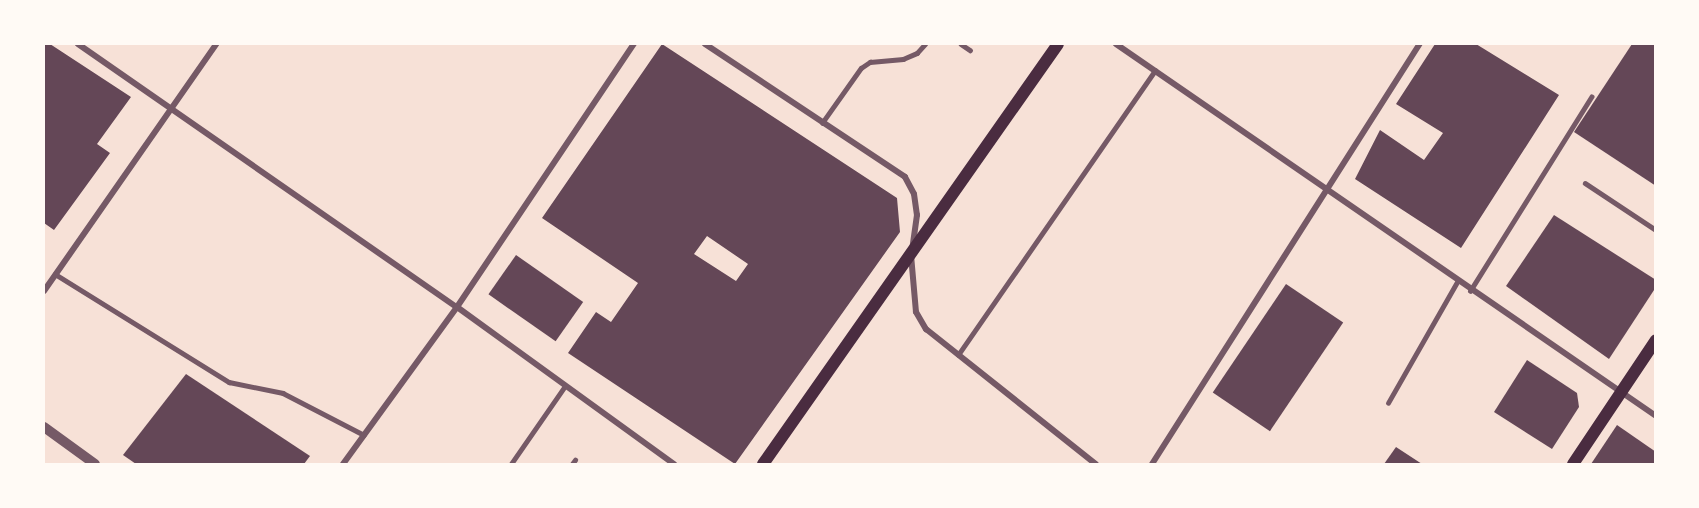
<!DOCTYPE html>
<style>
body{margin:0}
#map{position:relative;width:1699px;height:508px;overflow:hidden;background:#f7e1d7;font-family:Rubik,sans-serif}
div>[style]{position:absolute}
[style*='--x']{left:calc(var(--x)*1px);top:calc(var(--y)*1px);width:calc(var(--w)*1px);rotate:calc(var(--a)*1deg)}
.building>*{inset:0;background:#644757;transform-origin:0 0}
.service>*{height:4.5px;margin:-2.25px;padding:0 2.25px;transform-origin:2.25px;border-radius:2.25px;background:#755966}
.minor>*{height:6px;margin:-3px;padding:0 3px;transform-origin:3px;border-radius:3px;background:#755966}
.tertiary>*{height:10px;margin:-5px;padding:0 5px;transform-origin:5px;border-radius:5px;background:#755966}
.secondary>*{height:12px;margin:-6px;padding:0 6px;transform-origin:6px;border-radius:6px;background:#4a2c40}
span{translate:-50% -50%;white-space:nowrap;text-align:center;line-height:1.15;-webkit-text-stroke:4.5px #fffaf5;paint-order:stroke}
.frame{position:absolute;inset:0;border:45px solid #fffaf5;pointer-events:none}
</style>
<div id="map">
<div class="building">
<div style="clip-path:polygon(44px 44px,50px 44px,131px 97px,97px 144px,110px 153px,54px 230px,44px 223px)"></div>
<div style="clip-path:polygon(evenodd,662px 44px,897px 198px,900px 232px,735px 464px,568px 353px,596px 312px,611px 322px,638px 283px,542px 218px,662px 44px,707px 236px,748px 264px,736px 281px,694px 254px,707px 236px)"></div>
<div style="clip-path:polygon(1435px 44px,1476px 44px,1559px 95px,1461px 248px,1355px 179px,1380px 130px,1424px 160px,1443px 133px,1396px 104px)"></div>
<div style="clip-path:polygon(1632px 44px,1656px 44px,1656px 186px,1574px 132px)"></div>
<div style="clip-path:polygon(1554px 215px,1656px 280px,1656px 287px,1609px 359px,1506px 286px)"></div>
<div style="left:516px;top:255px;width:82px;height:48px;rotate:35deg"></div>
<div style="left:1286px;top:284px;width:69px;height:131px;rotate:34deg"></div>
<div style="clip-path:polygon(1527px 360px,1577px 393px,1579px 407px,1552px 449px,1494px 412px)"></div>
<div style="clip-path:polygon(186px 374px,310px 456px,304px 464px,136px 464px,123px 455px)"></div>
<div style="clip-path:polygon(1617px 425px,1656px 452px,1656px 464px,1591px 464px)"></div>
<div style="clip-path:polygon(1396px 447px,1422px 464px,1384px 464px)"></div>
</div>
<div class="service">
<div style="--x:961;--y:44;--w:11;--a:34"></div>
<div style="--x:822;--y:123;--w:67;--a:-54.7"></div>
<div style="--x:861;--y:68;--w:11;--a:-34"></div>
<div style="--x:870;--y:62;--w:33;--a:-5"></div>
<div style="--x:903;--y:59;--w:15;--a:-23"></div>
<div style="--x:917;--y:53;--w:12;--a:-48"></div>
<div style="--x:1585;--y:183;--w:85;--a:33.5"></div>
<div style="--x:55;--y:274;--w:205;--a:31.8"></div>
<div style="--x:229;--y:382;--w:55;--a:11.5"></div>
<div style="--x:283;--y:393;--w:91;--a:27.4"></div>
<div style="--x:1470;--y:291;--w:229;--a:-58"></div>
<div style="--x:958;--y:355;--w:346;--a:-55.3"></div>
<div style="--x:1388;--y:403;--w:139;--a:-60.3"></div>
<div style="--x:511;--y:464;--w:95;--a:-55.3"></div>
<div style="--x:572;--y:464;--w:5;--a:-53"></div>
</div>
<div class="minor">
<div style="--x:78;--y:44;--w:461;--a:34.8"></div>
<div style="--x:457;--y:307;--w:268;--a:35.9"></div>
<div style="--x:705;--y:44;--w:240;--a:33.6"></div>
<div style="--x:905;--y:177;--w:19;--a:62"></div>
<div style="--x:914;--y:194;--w:21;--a:82"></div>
<div style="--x:917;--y:215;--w:30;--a:98"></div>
<div style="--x:1116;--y:44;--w:656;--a:34.56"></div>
<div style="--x:911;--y:255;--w:57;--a:85"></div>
<div style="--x:916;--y:312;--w:20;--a:60"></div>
<div style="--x:926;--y:329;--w:217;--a:38.5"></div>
<div style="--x:44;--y:291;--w:301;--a:-55.1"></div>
<div style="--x:343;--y:464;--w:194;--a:-54"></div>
<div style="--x:457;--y:307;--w:317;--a:-56.1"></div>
<div style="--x:1152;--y:464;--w:498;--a:-57.5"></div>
</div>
<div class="tertiary">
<div style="--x:44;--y:427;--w:63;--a:36"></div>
</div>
<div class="secondary">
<div style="--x:763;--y:464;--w:513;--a:-54.92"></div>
<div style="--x:1573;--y:464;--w:149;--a:-56.2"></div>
</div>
<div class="frame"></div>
</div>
